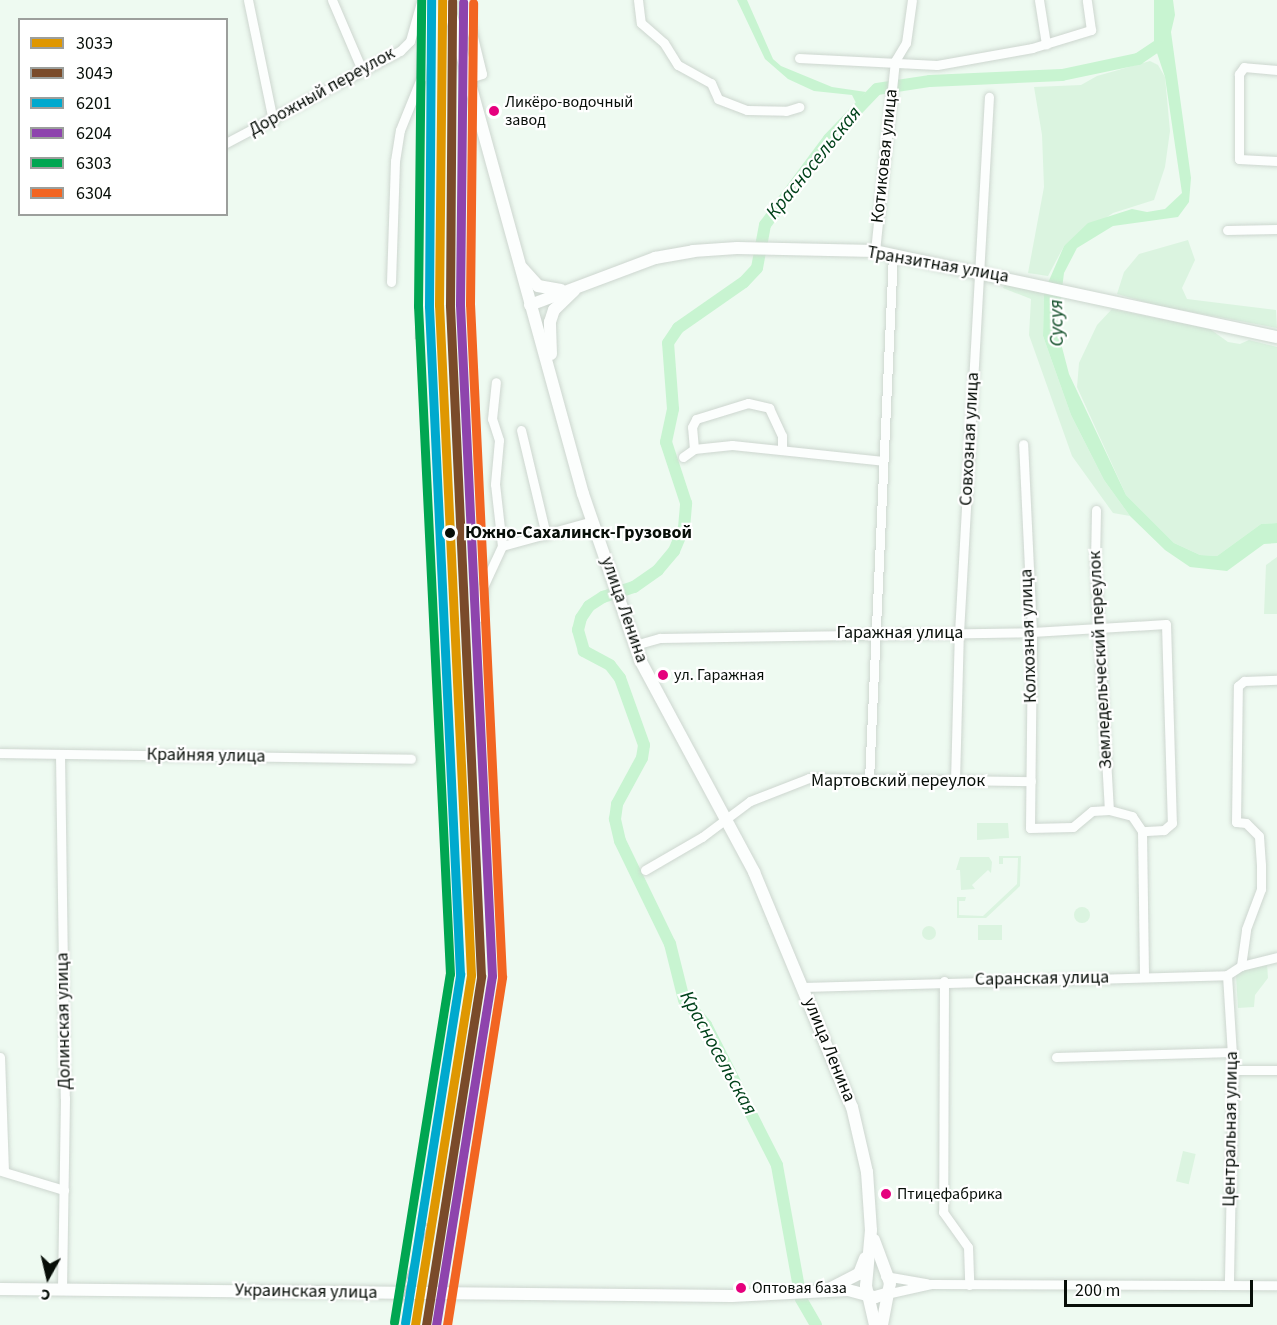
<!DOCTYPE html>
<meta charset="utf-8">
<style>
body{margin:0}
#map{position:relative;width:1277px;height:1325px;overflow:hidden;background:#eefaf1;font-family:"Source Sans 3",sans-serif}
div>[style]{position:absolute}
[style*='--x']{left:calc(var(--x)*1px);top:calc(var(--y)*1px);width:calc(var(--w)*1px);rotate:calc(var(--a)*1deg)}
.green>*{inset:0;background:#dbf4e0;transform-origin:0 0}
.round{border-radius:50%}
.water>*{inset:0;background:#c8f4d1}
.river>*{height:12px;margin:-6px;padding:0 6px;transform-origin:6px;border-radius:6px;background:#c8f4d1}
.roads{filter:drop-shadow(0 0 2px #cdd6cf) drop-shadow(0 0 2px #cdd6cf)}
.minor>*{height:9px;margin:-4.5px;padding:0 4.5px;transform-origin:4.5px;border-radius:4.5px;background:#fcfefd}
.major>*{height:12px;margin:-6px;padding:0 6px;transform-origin:6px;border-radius:6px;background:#fcfefd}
.rail>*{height:4.5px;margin-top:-2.25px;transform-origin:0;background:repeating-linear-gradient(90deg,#fff 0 7px,#cbcecc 0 14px);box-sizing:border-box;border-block:2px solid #cbcecc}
.rail-1>*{height:9px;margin:-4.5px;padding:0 4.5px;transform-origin:4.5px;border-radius:4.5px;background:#df9701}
.rail-2>*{height:9px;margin:-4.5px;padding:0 4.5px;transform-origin:4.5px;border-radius:4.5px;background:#7a4b2a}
.rail-3>*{height:9px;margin:-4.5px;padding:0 4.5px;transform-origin:4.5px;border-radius:4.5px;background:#00a9ce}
.rail-4>*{height:9px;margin:-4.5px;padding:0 4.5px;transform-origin:4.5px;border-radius:4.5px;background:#8e44ad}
.rail-5>*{height:9px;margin:-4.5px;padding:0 4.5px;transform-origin:4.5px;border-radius:4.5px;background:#00a651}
.rail-6>*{height:9px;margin:-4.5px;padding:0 4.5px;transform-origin:4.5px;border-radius:4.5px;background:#f26522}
.dots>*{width:16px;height:16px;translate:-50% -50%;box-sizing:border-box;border:3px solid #fff;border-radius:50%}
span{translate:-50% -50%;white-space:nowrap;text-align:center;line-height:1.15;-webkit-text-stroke:4.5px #fff;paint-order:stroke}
.bus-label{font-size:16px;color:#070e08}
.left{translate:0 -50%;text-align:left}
.street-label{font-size:18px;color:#070e08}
.stop-label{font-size:18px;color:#070e08;font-weight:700}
.water-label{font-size:20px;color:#00421a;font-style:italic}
.legend{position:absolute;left:18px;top:18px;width:210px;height:198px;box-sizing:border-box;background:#fff;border:2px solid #9c9f9c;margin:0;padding:8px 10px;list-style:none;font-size:18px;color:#070e08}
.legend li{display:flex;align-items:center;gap:12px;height:30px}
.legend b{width:30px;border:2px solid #9c9f9c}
.north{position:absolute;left:18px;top:1247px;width:60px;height:60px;-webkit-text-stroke:4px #fff;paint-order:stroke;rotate:188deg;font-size:16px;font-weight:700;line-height:24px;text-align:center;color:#070e08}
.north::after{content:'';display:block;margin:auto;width:21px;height:27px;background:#070e08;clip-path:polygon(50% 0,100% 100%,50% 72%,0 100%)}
.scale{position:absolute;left:1064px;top:1280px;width:189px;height:27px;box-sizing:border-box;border:3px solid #070e08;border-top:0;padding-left:8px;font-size:18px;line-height:21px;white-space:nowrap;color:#070e08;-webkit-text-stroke:4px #fff;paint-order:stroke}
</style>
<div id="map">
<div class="green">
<div style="clip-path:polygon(1150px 61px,1158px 65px,1165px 77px,1170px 131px,1165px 167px,1154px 200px,1113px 213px,1064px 246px,1048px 276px,1028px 273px,1044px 187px,1042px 135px,1034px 87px,1081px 85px,1097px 76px)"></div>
<div style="clip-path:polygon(1188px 240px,1195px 260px,1182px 288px,1187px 299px,1276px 310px,1277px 328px,1159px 306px,1117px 294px,1124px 272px,1139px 254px)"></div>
<div style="clip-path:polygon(1006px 282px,1044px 292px,1043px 336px,1071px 415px,1104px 480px,1130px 516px,1113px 513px,1072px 456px,1029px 335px,1031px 299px,1003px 288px)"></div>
<div style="clip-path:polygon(1112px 309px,1210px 329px,1228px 342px,1240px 344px,1249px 340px,1277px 347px,1277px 523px,1261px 524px,1217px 556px,1200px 555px,1174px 543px,1126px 495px,1077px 387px,1079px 363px,1097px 325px)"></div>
<div style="clip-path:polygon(1277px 557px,1277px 614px,1264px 614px,1266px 565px)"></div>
<div style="clip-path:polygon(977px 823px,1008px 823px,1009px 838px,977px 840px)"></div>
<div style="clip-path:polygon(999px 856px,1021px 856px,1020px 886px,986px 918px,957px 918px,957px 897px,966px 897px,965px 901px,959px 901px,959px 915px,983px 916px,1017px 884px,1018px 858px,1003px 858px,1003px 864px,999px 864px)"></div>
<div style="clip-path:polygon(960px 857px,989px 857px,992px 862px,991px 873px,988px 870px,972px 885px,975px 889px,961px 890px,960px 870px,956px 870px)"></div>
<div class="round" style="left:1074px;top:907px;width:16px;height:16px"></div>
<div style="left:1002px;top:925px;width:15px;height:24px;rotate:90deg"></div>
<div class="round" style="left:922px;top:926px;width:14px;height:14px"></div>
<div style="clip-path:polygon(1267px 964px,1268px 978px,1255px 995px,1254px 1007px,1238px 1008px,1236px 975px,1243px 969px)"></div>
<div style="left:1183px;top:1151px;width:13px;height:31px;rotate:13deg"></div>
</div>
<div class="water">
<div style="clip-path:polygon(737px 0,747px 0,773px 59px,781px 66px,832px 87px,866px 92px,856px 103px,852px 95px,814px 91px,788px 79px,765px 59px)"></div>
<div style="clip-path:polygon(1154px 0,1173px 0,1175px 15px,1171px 32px,1191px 178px,1189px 202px,1178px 217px,1113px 226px,1077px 248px,1064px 273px,1057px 328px,1069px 374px,1126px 495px,1174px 543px,1200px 555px,1217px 556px,1261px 524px,1277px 523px,1277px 543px,1264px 544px,1227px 571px,1190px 567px,1165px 550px,1130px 516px,1104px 480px,1071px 415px,1043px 336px,1044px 292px,1064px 246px,1088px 223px,1132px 209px,1147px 212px,1165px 209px,1182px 193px,1165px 77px,1154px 44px)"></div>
</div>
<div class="river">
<div style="--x:816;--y:1325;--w:30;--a:-120"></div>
<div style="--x:801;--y:1299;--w:136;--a:-100.2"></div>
<div style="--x:777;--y:1165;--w:157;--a:-116.9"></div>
<div style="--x:706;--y:1025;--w:33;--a:-131"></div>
<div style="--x:684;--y:1000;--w:58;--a:-104"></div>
<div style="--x:670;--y:944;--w:114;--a:-115.9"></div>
<div style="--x:620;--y:841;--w:23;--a:-103"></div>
<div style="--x:615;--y:819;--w:15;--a:-82"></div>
<div style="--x:617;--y:804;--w:52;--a:-61.5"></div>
<div style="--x:642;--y:758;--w:13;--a:-81"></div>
<div style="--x:644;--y:745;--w:71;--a:-109.7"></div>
<div style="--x:620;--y:678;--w:16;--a:-128"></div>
<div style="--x:610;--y:665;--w:30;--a:-152"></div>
<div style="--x:584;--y:651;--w:22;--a:-106"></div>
<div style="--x:578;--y:630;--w:12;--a:-76"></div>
<div style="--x:581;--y:618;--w:14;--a:-56"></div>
<div style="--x:589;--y:606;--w:17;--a:-33"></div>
<div style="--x:603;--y:597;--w:33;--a:-18"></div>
<div style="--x:634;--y:587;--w:29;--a:-35"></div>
<div style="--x:658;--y:570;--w:25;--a:-50"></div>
<div style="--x:674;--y:551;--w:25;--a:-67"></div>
<div style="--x:684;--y:528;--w:25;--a:-85"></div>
<div style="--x:686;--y:503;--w:64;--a:-108.2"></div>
<div style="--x:666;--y:442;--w:34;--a:-78"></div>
<div style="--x:673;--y:409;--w:66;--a:-94.3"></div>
<div style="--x:668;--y:343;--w:18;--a:-56"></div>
<div style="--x:678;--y:328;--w:80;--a:-34.9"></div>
<div style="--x:744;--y:282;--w:19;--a:-47"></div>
<div style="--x:757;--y:268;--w:44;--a:-79.5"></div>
<div style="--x:765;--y:225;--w:107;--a:-53.3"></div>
<div style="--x:829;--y:139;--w:69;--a:-46.2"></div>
<div style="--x:877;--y:89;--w:54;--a:-8.6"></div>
<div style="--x:930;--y:81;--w:132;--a:-2.6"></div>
<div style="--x:1062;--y:75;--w:78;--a:-11.9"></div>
<div style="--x:1138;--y:59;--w:23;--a:-34"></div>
</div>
<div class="roads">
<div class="minor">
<div style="--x:248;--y:0;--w:124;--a:78.3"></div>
<div style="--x:332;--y:0;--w:76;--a:66.8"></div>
<div style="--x:464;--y:0;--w:76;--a:76.3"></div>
<div style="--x:482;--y:74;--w:13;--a:162"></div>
<div style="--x:638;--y:0;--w:23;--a:83"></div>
<div style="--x:641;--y:23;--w:30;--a:41"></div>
<div style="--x:664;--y:43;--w:26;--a:58"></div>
<div style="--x:678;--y:65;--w:38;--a:29"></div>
<div style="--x:711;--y:83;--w:17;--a:66"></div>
<div style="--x:718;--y:99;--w:31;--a:21"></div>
<div style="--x:747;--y:110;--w:39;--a:1"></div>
<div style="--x:786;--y:111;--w:14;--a:-17"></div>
<div style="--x:1039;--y:0;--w:45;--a:81"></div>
<div style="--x:799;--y:58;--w:138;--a:2.9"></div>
<div style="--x:937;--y:65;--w:97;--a:-10.1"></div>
<div style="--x:1032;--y:48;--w:62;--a:-17"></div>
<div style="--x:1091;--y:30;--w:30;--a:-98"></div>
<div style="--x:1277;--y:70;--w:33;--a:-175"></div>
<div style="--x:1244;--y:67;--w:9;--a:126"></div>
<div style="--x:1239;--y:74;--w:85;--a:90"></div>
<div style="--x:1239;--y:159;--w:38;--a:3"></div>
<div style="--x:226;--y:143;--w:197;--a:-27.9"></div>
<div style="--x:400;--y:51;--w:14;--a:-45"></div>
<div style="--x:410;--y:41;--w:41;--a:-74.2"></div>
<div style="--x:1227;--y:230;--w:50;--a:-1.1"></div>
<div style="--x:875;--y:251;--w:191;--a:-84"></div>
<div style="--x:895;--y:61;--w:21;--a:-59"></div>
<div style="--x:906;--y:43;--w:43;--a:-82.1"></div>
<div style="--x:391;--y:282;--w:121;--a:-88.1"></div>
<div style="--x:395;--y:161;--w:31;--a:-81"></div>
<div style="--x:400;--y:130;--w:56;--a:-68"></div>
<div style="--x:421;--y:78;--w:78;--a:-86.3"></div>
<div style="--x:521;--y:430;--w:108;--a:76.6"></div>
<div style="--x:694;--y:449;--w:38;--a:-6"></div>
<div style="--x:732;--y:445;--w:152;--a:6"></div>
<div style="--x:683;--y:457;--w:14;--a:-36"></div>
<div style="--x:694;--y:449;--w:22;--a:-95"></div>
<div style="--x:692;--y:427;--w:9;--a:-63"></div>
<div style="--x:696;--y:419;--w:54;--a:-17.1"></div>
<div style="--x:748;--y:403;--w:22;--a:13"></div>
<div style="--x:769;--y:408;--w:31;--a:65"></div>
<div style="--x:782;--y:436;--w:13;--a:90"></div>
<div style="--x:1096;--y:510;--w:51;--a:91.1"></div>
<div style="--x:1095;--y:561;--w:249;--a:86.8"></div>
<div style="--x:502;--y:546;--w:94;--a:-15.4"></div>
<div style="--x:481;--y:617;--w:30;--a:-86"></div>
<div style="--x:483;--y:587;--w:45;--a:-65.1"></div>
<div style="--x:502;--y:546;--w:62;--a:-96.4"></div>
<div style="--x:495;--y:484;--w:44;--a:-84.8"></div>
<div style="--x:499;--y:440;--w:22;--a:-108"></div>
<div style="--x:492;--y:419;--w:37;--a:-84"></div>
<div style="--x:635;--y:645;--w:26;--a:-16"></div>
<div style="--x:660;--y:638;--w:372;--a:-0.9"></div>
<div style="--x:1032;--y:632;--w:134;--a:-3.4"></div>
<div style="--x:1166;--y:624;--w:199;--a:88.3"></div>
<div style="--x:1172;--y:823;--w:11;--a:139"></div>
<div style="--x:1164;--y:830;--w:22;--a:177"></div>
<div style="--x:1142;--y:831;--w:18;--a:-124"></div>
<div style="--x:1132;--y:816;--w:24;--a:-165"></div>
<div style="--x:1109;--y:810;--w:17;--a:177"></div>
<div style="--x:1092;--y:811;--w:25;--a:140"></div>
<div style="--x:1073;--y:827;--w:43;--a:178.7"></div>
<div style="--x:1030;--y:828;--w:196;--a:-89.4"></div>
<div style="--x:1032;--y:632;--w:188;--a:-92.7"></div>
<div style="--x:0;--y:753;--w:411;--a:0.8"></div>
<div style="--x:60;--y:754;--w:344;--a:89.2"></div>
<div style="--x:65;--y:1098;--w:190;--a:90.9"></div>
<div style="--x:869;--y:780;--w:527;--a:-87.39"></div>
<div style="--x:955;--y:781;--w:148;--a:-88.5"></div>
<div style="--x:959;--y:633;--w:537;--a:-86.8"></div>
<div style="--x:1142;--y:831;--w:146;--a:89.2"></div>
<div style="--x:645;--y:870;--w:66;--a:-30.1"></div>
<div style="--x:702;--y:837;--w:60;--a:-36.9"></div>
<div style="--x:750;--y:801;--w:63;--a:-21.3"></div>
<div style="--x:809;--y:778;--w:222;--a:0.8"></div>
<div style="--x:1241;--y:966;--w:37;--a:-82"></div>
<div style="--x:1246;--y:929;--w:43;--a:-69.4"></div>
<div style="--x:1261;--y:889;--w:24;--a:-90"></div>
<div style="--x:1261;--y:865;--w:29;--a:-94"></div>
<div style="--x:1259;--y:836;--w:18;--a:-135"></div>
<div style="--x:1246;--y:823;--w:10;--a:-174"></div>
<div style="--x:1236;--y:822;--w:136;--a:-89.2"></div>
<div style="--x:1238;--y:686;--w:8;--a:-40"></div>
<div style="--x:1244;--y:681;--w:33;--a:-2"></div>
<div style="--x:1227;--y:975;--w:95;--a:86.4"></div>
<div style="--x:1233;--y:1070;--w:214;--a:91.1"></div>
<div style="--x:944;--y:981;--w:231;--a:90.2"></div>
<div style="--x:943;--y:1212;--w:43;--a:54.5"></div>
<div style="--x:968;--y:1247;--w:38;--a:88"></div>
<div style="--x:803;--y:987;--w:424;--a:-1.6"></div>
<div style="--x:1227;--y:975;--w:17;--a:-33"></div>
<div style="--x:1241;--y:966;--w:37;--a:-14"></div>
<div style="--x:0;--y:1057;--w:114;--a:88"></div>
<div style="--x:1056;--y:1057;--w:177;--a:-1.6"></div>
<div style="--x:1233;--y:1070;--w:44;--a:0"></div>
<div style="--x:1;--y:1171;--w:66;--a:16.8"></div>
<div style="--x:885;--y:1276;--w:42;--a:9.7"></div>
<div style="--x:886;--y:1294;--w:46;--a:-12.5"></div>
<div style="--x:931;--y:1284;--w:346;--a:0.2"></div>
</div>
<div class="major">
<div style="--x:447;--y:0;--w:512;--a:74.61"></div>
<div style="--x:583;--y:494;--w:176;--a:71"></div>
<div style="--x:640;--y:660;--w:241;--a:61.7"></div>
<div style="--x:754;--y:872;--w:255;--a:67.4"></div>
<div style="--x:852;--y:1107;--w:67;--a:77"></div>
<div style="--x:867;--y:1172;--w:58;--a:86.1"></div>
<div style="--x:871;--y:1230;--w:56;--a:95.1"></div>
<div style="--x:866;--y:1286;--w:40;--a:77"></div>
<div style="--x:522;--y:268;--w:24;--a:48"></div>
<div style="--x:538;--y:286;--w:23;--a:10"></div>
<div style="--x:530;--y:305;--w:134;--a:-20.6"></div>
<div style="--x:655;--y:258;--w:39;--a:-10"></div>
<div style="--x:693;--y:251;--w:44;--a:-3.9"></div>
<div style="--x:737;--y:248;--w:138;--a:1.2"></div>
<div style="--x:875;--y:251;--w:411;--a:12.1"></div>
<div style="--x:551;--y:354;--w:32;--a:-92"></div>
<div style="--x:550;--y:322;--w:13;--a:-72"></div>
<div style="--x:554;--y:310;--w:28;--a:-44"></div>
<div style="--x:874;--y:1240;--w:46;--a:69.6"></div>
<div style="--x:890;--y:1283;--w:43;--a:100.8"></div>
<div style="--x:831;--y:1288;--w:31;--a:-27"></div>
<div style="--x:859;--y:1274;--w:17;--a:-69"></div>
<div style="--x:0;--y:1289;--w:732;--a:0.55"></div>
<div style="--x:732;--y:1296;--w:116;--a:-3"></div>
<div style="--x:848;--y:1290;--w:28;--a:15"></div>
<div style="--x:875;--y:1297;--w:11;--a:-15"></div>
</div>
</div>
<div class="rail">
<div style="--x:417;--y:339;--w:39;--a:-89"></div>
<div style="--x:392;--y:1325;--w:108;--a:-71.1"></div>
</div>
<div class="rail-1">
<div style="--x:415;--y:1325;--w:354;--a:-80.9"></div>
<div style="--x:471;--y:975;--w:671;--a:-92.73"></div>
<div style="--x:439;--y:305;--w:305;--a:-89.4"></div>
</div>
<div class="rail-2">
<div style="--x:426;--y:1325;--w:353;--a:-81"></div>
<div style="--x:481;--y:976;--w:672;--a:-92.65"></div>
<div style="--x:450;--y:305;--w:304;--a:-89.6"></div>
</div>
<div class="rail-3">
<div style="--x:405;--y:1323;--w:353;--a:-81"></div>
<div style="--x:460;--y:974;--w:669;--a:-92.66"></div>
<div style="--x:429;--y:306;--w:306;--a:-89.6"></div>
</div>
<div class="rail-4">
<div style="--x:436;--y:1325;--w:353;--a:-80.9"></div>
<div style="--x:492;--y:976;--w:673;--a:-92.73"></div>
<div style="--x:460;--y:304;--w:302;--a:-89.4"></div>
</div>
<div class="rail-5">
<div style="--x:394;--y:1322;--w:352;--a:-80.9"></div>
<div style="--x:450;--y:974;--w:669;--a:-92.74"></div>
<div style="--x:418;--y:306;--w:306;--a:-89.4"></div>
</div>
<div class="rail-6">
<div style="--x:447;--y:1325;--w:352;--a:-81"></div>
<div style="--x:502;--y:977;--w:674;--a:-92.72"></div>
<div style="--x:470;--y:304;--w:301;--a:-89.4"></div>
</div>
<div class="dots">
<div style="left:494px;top:111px;background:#e5007d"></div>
<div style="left:450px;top:533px;background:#070e08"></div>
<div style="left:663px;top:675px;background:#e5007d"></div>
<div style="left:886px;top:1194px;background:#e5007d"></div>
<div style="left:741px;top:1288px;background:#e5007d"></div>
</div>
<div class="bus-label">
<span class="left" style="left:505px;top:111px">Ликёро-водочный<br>завод</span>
<span class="left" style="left:674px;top:675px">ул. Гаражная</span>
<span class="left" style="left:897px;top:1194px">Птицефабрика</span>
<span class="left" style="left:752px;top:1288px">Оптовая база</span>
</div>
<div class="street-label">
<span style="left:322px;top:92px;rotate:-29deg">Дорожный переулок</span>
<span style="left:885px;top:156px;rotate:-84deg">Котиковая улица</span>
<span style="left:938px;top:265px;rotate:10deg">Транзитная улица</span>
<span style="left:970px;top:439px;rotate:-87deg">Совхозная улица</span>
<span style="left:624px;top:610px;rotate:71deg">улица Ленина</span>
<span style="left:900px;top:633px">Гаражная улица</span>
<span style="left:1029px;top:636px;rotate:-92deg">Колхозная улица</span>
<span style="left:1101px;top:660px;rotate:-93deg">Земледельческий переулок</span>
<span style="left:206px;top:756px;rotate:1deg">Крайняя улица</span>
<span style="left:898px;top:781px">Мартовский переулок</span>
<span style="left:1042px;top:979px;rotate:-1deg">Саранская улица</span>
<span style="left:64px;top:1021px;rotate:-91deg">Долинская улица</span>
<span style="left:829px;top:1050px;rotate:68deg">улица Ленина</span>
<span style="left:1231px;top:1129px;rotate:-89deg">Центральная улица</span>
<span style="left:306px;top:1292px;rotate:1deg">Украинская улица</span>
</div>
<div class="stop-label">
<span class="left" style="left:465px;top:533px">Южно-Сахалинск-Грузовой</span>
</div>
<div class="water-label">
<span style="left:814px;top:163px;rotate:-51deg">Красносельская</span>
<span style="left:1057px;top:323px;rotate:-91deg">Сусуя</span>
<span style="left:718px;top:1053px;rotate:61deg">Красносельская</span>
</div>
<ul class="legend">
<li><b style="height:8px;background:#df9701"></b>303Э</li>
<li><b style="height:8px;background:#7a4b2a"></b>304Э</li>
<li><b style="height:8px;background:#00a9ce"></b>6201</li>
<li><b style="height:8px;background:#8e44ad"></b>6204</li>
<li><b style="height:8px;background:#00a651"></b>6303</li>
<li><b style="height:8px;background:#f26522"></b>6304</li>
</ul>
<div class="north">С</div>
<div class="scale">200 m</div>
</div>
